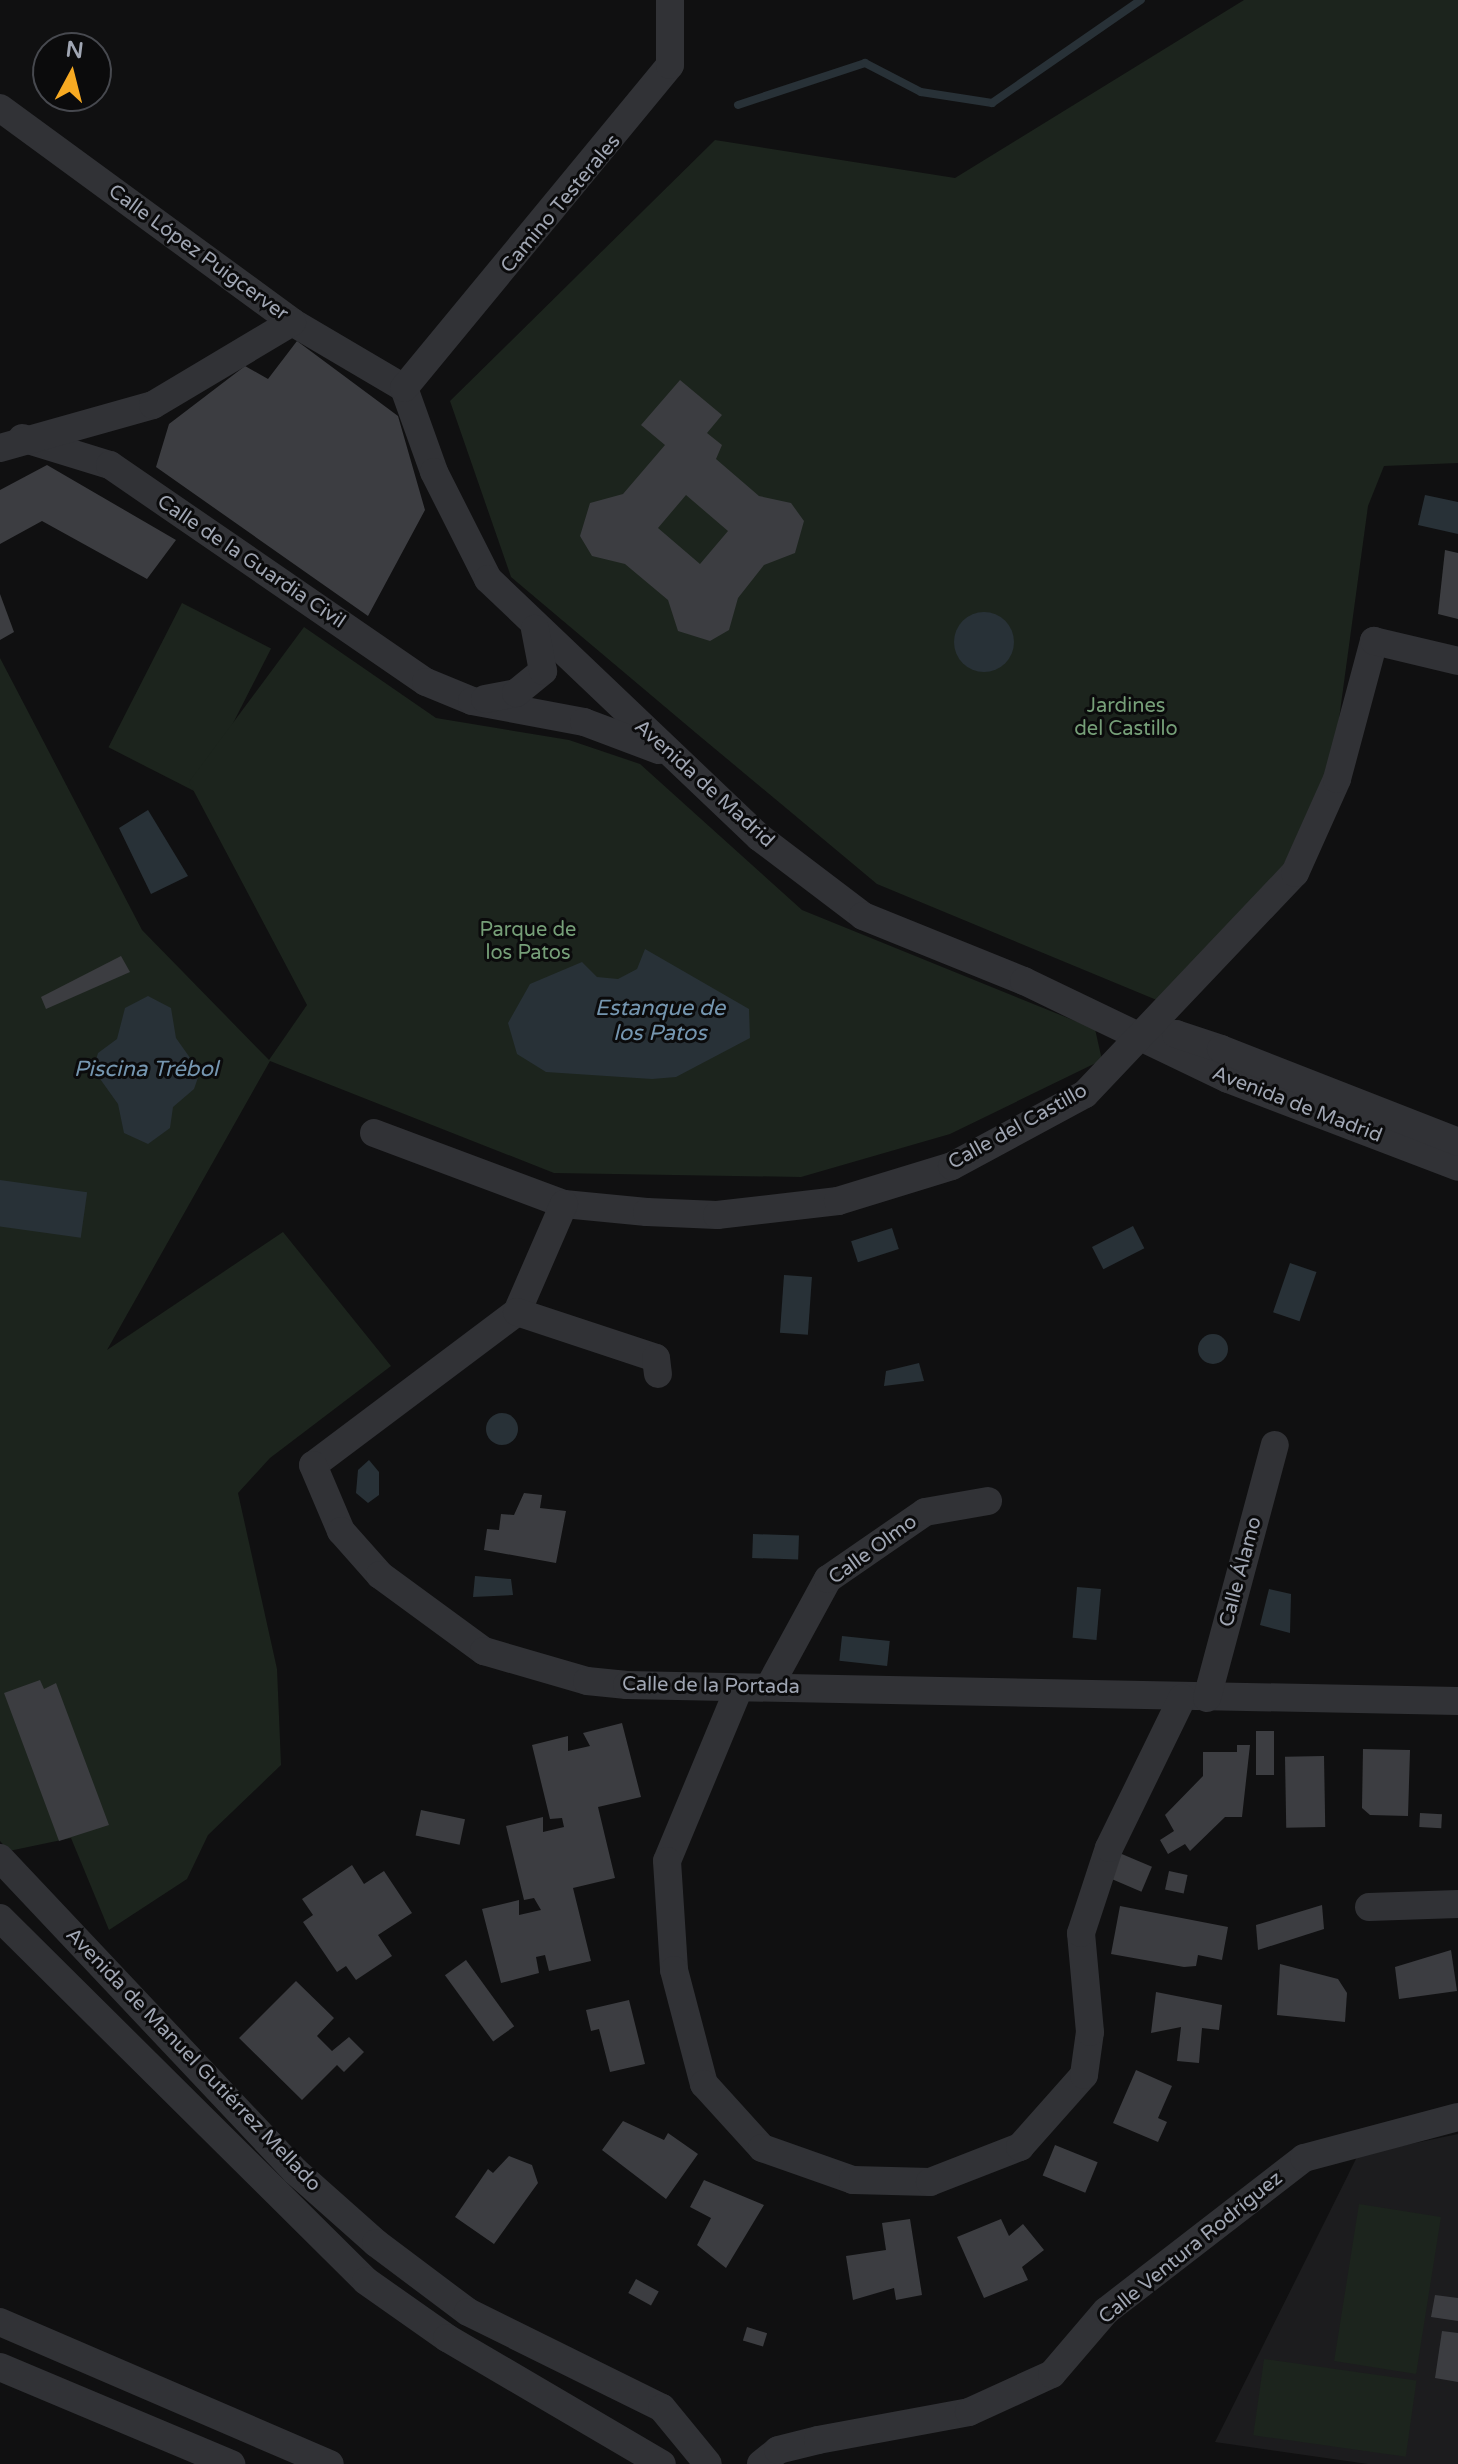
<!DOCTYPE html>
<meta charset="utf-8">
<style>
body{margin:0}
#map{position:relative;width:1458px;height:2464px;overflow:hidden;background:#101011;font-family:"Varela Round",sans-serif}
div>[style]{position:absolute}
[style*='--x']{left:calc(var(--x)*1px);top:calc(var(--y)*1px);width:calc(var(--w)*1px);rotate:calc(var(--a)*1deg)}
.built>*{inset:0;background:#1c1c1e}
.green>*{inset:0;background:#1c241d;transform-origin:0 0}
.water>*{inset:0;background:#283137;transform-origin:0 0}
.round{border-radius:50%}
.stream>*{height:8px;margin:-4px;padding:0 4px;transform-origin:4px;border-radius:4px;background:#283137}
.building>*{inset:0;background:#3c3d41;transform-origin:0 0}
.minor>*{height:28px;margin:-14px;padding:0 14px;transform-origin:14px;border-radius:14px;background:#313236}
span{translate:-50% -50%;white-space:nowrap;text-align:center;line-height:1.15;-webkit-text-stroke:6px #0b0b0c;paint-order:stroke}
.street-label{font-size:20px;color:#a0a6b3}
.park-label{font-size:20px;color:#769f78}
.water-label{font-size:22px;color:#7596b0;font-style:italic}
.north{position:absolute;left:32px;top:32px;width:80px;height:80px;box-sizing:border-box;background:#0b0b0c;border:2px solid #47494f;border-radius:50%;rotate:7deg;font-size:22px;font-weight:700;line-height:32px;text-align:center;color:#a0a6b3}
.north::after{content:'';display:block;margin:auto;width:28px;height:36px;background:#f7aa22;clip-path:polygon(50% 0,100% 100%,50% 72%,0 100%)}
</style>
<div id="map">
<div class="built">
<div style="clip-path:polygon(1458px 2134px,1458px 2464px,1368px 2464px,1215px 2442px,1358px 2155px)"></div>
</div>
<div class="green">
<div style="clip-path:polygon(1244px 0,1458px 0,1458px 463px,1384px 466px,1368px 506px,1333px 763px,1281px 870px,1176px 1008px,877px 884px,696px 733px,511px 577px,450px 401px,715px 140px,955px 178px)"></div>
<div style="left:182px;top:603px;width:100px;height:162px;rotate:27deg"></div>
<div style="clip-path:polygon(304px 627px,436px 718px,569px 740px,640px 764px,802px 910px,1095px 1029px,1102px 1060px,950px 1134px,801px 1177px,554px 1173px,270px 1061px,107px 1350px,283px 1232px,391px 1366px,270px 1458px,238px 1493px,277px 1669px,281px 1765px,208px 1835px,187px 1879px,109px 1930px,71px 1838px,9px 1851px,0 1841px,0 658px,142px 930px,269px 1060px,307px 1005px,189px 782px)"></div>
<div style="left:1359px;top:2204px;width:83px;height:159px;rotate:9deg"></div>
<div style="left:1264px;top:2359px;width:154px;height:77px;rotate:8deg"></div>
</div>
<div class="water">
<div style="clip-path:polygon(1425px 495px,1458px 502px,1458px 534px,1418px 525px)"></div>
<div class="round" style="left:954px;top:612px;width:60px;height:60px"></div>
<div style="clip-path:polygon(148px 810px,188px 876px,151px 894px,119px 828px)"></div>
<div style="clip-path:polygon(645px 949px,749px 1009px,750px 1038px,676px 1077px,652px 1079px,546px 1072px,517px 1054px,508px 1023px,530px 984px,582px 962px,597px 977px,618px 979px,637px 969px)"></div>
<div style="clip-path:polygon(148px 996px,171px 1008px,176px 1038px,200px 1072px,194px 1089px,173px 1107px,170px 1128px,148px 1144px,124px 1133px,118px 1104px,93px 1069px,98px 1053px,117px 1039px,125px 1008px)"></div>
<div style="left:0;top:1180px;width:88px;height:46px;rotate:8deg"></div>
<div style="left:1133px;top:1226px;width:25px;height:46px;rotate:63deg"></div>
<div style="left:892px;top:1228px;width:22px;height:43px;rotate:72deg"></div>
<div style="left:1290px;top:1263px;width:28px;height:52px;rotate:19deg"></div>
<div style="left:784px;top:1275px;width:28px;height:58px;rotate:4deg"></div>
<div class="round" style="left:1198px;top:1334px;width:30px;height:30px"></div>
<div style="clip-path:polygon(919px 1363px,924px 1381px,884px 1386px,886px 1371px)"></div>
<div class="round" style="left:486px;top:1413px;width:32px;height:32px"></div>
<div style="clip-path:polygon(369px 1460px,379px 1472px,379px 1495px,368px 1503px,356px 1493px,358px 1470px)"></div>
<div style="left:753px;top:1534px;width:46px;height:24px;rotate:2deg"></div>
<div style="clip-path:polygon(475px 1576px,511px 1579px,513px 1595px,473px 1597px)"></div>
<div style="left:1077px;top:1587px;width:24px;height:51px;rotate:5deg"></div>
<div style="clip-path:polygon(1269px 1589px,1291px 1594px,1290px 1633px,1260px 1625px)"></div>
<div style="left:842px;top:1636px;width:48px;height:25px;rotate:6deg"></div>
</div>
<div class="stream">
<div style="--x:738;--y:105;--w:134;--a:-18.3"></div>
<div style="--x:865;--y:63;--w:63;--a:27.4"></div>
<div style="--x:921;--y:92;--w:72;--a:8.8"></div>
<div style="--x:992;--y:103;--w:181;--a:-34.7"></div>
</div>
<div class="building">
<div style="clip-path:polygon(297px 341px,398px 416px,425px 510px,368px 616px,156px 467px,169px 424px,245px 366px,268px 379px)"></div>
<div style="clip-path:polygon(evenodd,680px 380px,722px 415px,707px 433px,722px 445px,716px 459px,759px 496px,791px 503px,804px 521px,795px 553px,764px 565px,738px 598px,729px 630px,710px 641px,678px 631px,668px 600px,625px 564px,592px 556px,580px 536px,590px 503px,623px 494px,665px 445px,641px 425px,680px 380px,686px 495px,728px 531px,700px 564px,658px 528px,686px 495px)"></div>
<div style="clip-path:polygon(47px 465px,176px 540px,147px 579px,42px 521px,0 544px,0 490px)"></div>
<div style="clip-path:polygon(1445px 550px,1458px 553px,1458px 619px,1438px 614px)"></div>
<div style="clip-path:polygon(0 594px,14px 632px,0 640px)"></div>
<div style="clip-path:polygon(121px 956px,130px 972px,46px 1009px,41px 997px)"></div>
<div style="clip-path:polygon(524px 1493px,542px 1495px,540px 1508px,566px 1511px,556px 1563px,484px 1550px,487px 1529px,499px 1530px,501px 1514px,514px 1515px)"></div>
<div style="clip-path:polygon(40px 1680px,44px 1689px,56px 1683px,109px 1825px,59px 1841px,4px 1693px)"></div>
<div style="clip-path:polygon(622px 1723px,641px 1797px,598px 1807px,615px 1878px,573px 1888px,591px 1961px,549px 1971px,545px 1955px,536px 1957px,539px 1973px,501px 1983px,482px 1909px,519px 1900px,519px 1915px,541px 1910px,534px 1898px,524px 1900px,506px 1826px,543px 1817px,543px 1832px,564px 1827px,562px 1818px,550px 1819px,532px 1745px,568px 1736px,568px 1751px,590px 1746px,583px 1733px)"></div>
<div style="left:1256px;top:1731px;width:18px;height:44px"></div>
<div style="clip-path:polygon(1237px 1745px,1250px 1745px,1242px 1817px,1225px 1817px,1190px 1851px,1185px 1844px,1168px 1854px,1160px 1840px,1174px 1831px,1165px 1815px,1203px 1776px,1203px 1752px,1237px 1752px)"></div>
<div style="clip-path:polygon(1363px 1749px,1410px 1750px,1408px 1816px,1370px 1815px,1362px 1808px)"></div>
<div style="left:1324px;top:1756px;width:71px;height:39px;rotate:89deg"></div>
<div style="left:421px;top:1810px;width:45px;height:26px;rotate:12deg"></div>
<div style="left:1420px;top:1813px;width:22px;height:14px;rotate:3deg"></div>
<div style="left:1117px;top:1852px;width:38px;height:27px;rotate:23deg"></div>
<div style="clip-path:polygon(352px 1865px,364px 1884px,384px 1871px,412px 1913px,378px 1935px,392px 1956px,356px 1980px,346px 1966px,337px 1972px,303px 1922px,313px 1915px,302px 1899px)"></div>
<div style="left:1169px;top:1871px;width:19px;height:19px;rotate:12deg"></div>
<div style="clip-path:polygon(1322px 1905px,1324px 1929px,1258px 1950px,1256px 1925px)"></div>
<div style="clip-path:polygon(1120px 1906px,1228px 1927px,1222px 1960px,1198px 1955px,1196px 1966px,1184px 1967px,1111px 1954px)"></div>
<div style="clip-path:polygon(1451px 1950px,1457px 1991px,1399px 1999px,1395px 1967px)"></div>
<div style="left:466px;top:1960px;width:82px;height:26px;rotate:54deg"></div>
<div style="clip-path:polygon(1280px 1964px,1338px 1979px,1347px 1993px,1345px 2022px,1277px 2015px)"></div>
<div style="clip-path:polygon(296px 1981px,334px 2018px,317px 2036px,332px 2051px,349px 2037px,364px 2052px,344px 2072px,337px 2065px,302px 2100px,239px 2038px)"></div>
<div style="clip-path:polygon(1156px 1992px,1222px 2005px,1219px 2030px,1202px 2028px,1199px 2063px,1177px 2061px,1181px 2027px,1151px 2033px)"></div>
<div style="clip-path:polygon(629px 2000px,645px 2064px,610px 2072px,599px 2029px,591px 2031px,586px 2010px)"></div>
<div style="clip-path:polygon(1136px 2070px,1172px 2086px,1158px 2118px,1167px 2122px,1158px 2142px,1113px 2123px)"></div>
<div style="clip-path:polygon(623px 2121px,664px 2140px,668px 2133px,698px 2154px,666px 2199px,602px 2150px)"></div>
<div style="left:1055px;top:2145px;width:46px;height:33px;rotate:22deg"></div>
<div style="clip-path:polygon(509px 2156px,532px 2165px,538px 2183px,494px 2244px,455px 2217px,488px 2169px,493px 2173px)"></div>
<div style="clip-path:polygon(704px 2180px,764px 2205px,726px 2268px,697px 2245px,711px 2218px,690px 2207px)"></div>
<div style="clip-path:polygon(910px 2219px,922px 2295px,896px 2300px,894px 2288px,853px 2300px,846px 2256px,886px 2250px,882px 2223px)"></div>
<div style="clip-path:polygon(1001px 2219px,1009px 2236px,1023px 2224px,1044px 2250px,1022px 2267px,1028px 2280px,984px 2298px,957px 2237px)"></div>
<div style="left:636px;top:2279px;width:26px;height:16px;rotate:29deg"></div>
<div style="clip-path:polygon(1435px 2295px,1458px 2298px,1458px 2321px,1431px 2317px)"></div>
<div style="left:747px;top:2327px;width:21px;height:14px;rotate:17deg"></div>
<div style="clip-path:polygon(1442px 2331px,1458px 2333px,1458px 2382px,1435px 2378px)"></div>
</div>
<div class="minor">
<div style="--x:0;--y:108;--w:362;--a:36.2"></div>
<div style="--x:292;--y:322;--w:130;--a:30.5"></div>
<div style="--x:404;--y:388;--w:89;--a:70.3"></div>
<div style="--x:434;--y:472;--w:120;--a:63.2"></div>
<div style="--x:488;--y:579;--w:374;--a:43.6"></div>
<div style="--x:759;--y:837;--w:131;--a:37.2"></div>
<div style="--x:863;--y:916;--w:174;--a:22"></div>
<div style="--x:1024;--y:981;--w:226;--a:25.7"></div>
<div style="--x:1228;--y:1079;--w:246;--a:20.9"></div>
<div style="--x:404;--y:388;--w:418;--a:-50.5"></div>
<div style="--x:670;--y:65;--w:65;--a:-90"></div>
<div style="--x:22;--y:438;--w:92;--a:17.1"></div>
<div style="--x:110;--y:465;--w:383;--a:34.5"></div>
<div style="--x:426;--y:682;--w:50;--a:22.4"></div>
<div style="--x:472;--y:701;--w:114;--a:10.6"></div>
<div style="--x:584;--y:722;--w:80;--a:20.5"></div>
<div style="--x:0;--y:448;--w:159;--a:-15.7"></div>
<div style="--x:153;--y:405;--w:162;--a:-30.8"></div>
<div style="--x:485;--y:699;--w:32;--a:-11"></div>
<div style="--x:516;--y:693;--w:35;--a:-39"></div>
<div style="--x:543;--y:671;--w:43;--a:-100.8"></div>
<div style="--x:1145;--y:1034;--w:31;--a:0"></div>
<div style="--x:1176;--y:1034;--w:47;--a:18.4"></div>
<div style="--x:1221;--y:1049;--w:255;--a:21.4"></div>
<div style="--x:374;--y:1133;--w:203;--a:20.5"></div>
<div style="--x:564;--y:1204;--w:83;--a:5.5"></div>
<div style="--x:647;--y:1212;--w:70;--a:2.5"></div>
<div style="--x:717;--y:1215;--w:122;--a:-6.6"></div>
<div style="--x:838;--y:1201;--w:119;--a:-17.1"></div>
<div style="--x:952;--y:1166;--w:151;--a:-28.4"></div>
<div style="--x:1085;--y:1094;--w:305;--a:-46.5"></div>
<div style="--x:1295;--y:873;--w:103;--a:-65.9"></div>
<div style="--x:1337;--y:779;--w:143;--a:-75"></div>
<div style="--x:1374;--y:641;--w:86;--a:13.4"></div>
<div style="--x:564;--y:1204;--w:118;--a:113.5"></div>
<div style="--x:517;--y:1312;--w:255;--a:143.1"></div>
<div style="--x:313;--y:1465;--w:72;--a:67"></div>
<div style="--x:341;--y:1531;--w:59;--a:48.4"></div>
<div style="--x:380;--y:1575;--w:129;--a:36.2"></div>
<div style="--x:484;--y:1651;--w:107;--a:16.2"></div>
<div style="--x:587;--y:1681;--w:40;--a:5.7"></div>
<div style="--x:627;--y:1685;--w:831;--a:1.1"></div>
<div style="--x:517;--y:1312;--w:146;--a:18.3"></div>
<div style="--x:656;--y:1358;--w:16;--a:83"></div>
<div style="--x:769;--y:1687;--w:123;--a:-61.4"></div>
<div style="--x:828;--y:1579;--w:118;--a:-34.6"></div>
<div style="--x:925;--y:1512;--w:64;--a:-9.9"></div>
<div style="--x:739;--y:1688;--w:187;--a:112.6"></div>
<div style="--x:667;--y:1861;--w:109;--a:86.3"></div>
<div style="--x:674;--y:1970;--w:118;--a:75.3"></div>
<div style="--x:704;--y:2084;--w:86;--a:47.8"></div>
<div style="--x:762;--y:2148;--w:96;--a:19.4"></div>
<div style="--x:853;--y:2180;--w:77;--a:1.5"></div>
<div style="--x:930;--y:2182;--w:97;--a:-21.3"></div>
<div style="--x:1020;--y:2147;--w:96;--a:-48.4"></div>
<div style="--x:1084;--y:2075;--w:43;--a:-82.1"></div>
<div style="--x:1090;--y:2032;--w:99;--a:-95.2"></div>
<div style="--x:1081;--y:1933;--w:89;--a:-71.8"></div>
<div style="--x:1109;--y:1848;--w:167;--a:-64"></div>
<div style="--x:1207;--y:1698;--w:262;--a:-75"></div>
<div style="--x:0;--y:1858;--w:430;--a:46.7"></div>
<div style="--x:295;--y:2171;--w:108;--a:41.6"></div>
<div style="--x:376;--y:2243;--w:115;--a:36.9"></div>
<div style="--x:468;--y:2312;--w:216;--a:26.3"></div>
<div style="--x:662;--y:2408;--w:72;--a:50.6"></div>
<div style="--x:1369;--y:1907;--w:89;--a:-1.9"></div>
<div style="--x:0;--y:1918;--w:515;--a:44.76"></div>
<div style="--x:366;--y:2281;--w:99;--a:35.1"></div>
<div style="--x:447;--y:2338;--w:249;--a:30.4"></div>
<div style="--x:0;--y:2322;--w:359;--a:23.3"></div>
<div style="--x:0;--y:2367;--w:251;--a:22.8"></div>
<div style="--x:761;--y:2464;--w:22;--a:-39"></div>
<div style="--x:778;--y:2450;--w:41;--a:-14"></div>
<div style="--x:818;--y:2440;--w:154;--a:-10.5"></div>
<div style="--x:969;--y:2412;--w:91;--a:-24.6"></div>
<div style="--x:1052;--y:2374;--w:83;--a:-49.4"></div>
<div style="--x:1106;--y:2311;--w:250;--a:-37.7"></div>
<div style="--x:1304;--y:2158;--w:159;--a:-14.9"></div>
</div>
<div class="street-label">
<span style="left:561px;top:204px;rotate:-50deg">Camino Testerales</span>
<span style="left:198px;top:253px;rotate:36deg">Calle López Puigcerver</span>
<span style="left:251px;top:562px;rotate:34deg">Calle de la Guardia Civil</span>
<span style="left:704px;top:784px;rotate:42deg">Avenida de Madrid</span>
<span style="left:1297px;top:1105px;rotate:21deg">Avenida de Madrid</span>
<span style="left:1018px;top:1127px;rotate:-29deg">Calle del Castillo</span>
<span style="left:873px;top:1550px;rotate:-36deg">Calle Olmo</span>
<span style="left:1241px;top:1572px;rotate:-75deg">Calle Álamo</span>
<span style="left:711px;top:1686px;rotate:1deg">Calle de la Portada</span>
<span style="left:193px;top:2060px;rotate:46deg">Avenida de Manuel Gutiérrez Mellado</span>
<span style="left:1191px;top:2248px;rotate:-39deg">Calle Ventura Rodríguez</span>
</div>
<div class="park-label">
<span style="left:1126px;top:718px">Jardines<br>del Castillo</span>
<span style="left:528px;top:942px">Parque de<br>los Patos</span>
</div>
<div class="water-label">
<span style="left:660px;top:1021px">Estanque de<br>los Patos</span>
<span style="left:146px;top:1070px">Piscina Trébol</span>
</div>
<div class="north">N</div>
</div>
